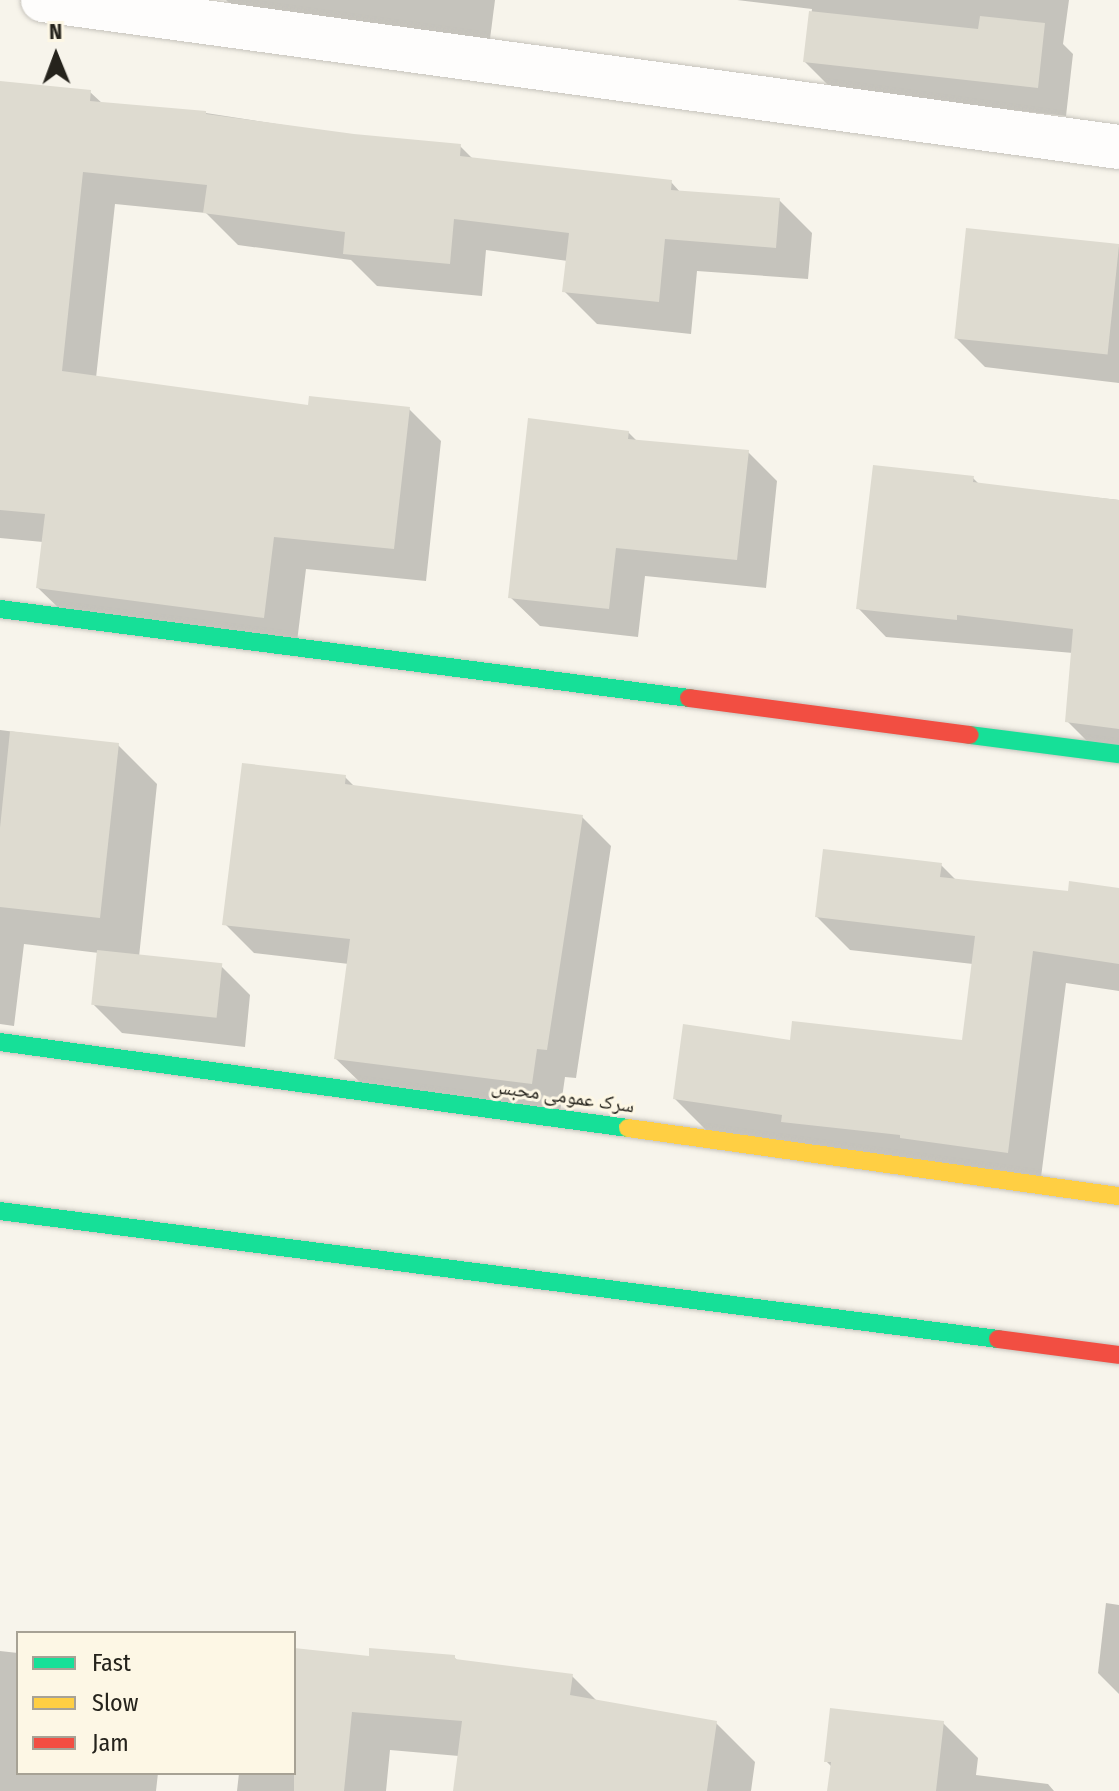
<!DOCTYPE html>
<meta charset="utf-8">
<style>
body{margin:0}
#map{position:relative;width:1119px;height:1791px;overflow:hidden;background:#f7f4eb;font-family:"Fira Sans Condensed","Noto Naskh Arabic",sans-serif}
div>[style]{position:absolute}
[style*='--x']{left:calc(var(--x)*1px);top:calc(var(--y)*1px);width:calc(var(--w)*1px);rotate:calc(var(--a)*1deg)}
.shadow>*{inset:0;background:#0003}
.building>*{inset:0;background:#dedbd0;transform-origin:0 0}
.roads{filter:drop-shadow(0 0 2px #c6c3bc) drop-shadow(0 0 2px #c6c3bc)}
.street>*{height:44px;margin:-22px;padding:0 22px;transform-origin:22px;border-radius:22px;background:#fefdfc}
.fast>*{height:18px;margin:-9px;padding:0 9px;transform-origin:9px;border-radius:9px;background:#16e098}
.slow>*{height:18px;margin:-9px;padding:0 9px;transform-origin:9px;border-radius:9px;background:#ffcf43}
.jam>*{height:18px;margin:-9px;padding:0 9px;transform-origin:9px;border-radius:9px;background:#f24e42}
span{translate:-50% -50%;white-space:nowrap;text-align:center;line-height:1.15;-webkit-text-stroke:6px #fdf7e5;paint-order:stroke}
.street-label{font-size:20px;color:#25231c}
.legend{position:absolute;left:16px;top:1631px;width:280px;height:144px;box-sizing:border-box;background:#fdf7e5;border:2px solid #a7a295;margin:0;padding:10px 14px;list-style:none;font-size:24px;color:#25231c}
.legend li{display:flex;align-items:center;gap:16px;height:40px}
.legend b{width:40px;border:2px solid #a7a295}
.north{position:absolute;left:16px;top:16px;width:80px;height:80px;-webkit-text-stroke:6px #fdf7e5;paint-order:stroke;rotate:359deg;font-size:22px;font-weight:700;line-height:32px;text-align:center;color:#25231c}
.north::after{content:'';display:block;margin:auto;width:28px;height:36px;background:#25231c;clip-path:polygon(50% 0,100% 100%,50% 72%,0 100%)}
</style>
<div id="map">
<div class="shadow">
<div style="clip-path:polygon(226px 0,495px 0,490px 39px,232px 6px)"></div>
<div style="clip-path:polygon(737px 0,1069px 0,1063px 44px,1073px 54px,1066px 116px,834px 91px,805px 62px,812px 9px)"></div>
<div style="clip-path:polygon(0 83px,90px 92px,103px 104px,206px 113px,354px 136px,460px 146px,474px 160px,671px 182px,681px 193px,779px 200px,812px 233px,808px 279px,697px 271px,691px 334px,597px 324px,564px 291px,568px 261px,486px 250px,482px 296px,377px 286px,351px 260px,238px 245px,206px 213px,115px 204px,96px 378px,309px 407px,409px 409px,441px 441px,426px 581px,306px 569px,296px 650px,71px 620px,38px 588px,43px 542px,0 538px)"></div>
<div style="clip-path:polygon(1119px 246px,1119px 383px,985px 367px,956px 338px)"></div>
<div style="clip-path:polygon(628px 432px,638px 442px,748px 452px,777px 481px,766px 588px,645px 576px,638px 637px,540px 626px,510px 597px)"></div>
<div style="clip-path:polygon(973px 478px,980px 485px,1119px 500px,1119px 752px,1095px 749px,1067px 721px,1073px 653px,886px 637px,858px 608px)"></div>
<div style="clip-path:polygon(0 730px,118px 745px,157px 784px,139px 957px,221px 966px,250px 995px,245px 1047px,122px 1033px,93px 1004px,99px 953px,24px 944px,14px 1026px,0 1024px)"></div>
<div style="clip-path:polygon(345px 777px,355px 787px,582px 817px,611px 846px,576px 1078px,565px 1077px,560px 1112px,366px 1088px,336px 1059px,349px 964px,254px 953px,225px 924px)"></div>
<div style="clip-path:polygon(941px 865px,957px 881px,1069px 893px,1119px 890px,1119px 991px,1066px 983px,1040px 1185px,708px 1132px,675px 1099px,792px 1042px,964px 1042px,973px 964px,850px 950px,817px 917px)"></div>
<div style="clip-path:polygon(1106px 1603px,1119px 1605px,1119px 1694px,1098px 1673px)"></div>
<div style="clip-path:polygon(294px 1650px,370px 1658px,454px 1657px,459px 1662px,572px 1676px,598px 1702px,716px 1723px,755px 1762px,751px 1791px,455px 1791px,459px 1756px,390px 1750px,386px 1791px,237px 1791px,239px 1773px,294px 1773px)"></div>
<div style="clip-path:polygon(0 1651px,18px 1653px,18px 1773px,158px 1773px,156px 1791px,0 1791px)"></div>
<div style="clip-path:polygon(943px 1723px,978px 1758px,976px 1775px,1048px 1784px,1054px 1791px,829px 1791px,832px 1767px,826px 1761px)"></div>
</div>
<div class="building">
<div style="clip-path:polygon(809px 11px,978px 29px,980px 16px,1045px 23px,1038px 88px,803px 62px)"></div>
<div style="clip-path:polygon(0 81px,91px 90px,90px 101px,206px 111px,206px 114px,354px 134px,461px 144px,460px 156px,672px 180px,671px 190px,780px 198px,776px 248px,665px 239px,659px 302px,562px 292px,569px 233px,454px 219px,450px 264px,343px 254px,345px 232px,203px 213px,207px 185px,83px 172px,62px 371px,308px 405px,309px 396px,410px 407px,394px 549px,274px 537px,264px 618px,36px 588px,45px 514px,0 510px)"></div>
<div style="left:966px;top:228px;width:154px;height:111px;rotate:6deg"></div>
<div style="clip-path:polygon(528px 418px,629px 431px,628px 439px,749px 450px,737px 560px,616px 548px,609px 609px,508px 598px)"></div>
<div style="clip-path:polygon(873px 465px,974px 476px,973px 482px,1119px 500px,1119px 729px,1065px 722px,1073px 629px,957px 615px,957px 620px,856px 609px)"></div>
<div style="clip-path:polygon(10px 731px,119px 743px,100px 918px,0 907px,0 828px)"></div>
<div style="clip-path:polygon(242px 763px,346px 775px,345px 784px,583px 815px,547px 1050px,537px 1049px,532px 1084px,334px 1059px,350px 939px,222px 925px)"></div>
<div style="clip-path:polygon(823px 849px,942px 863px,940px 877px,1068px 891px,1069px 881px,1119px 888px,1119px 964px,1033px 951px,1008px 1153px,900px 1138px,900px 1135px,781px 1122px,782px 1115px,673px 1099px,683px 1024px,790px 1040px,792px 1021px,962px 1040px,975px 936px,815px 917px)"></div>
<div style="left:97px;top:950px;width:126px;height:55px;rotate:6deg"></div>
<div style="clip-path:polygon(294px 1648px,369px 1656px,369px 1648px,455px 1655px,455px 1659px,573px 1674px,570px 1695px,717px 1721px,707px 1791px,453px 1791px,462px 1721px,352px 1712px,344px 1791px,294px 1791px)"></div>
<div style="clip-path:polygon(830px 1708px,944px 1721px,936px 1791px,827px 1791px,831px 1762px,824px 1762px)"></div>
</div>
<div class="roads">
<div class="street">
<div style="--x:43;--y:0;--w:1086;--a:7.78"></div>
</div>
<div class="fast">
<div style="--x:0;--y:609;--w:695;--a:7.36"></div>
<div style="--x:970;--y:735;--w:150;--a:7.3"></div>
<div style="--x:0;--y:1042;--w:634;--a:7.8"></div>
<div style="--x:0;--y:1211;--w:1006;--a:7.31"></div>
</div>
<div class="slow">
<div style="--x:628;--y:1128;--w:496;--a:7.9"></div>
</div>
<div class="jam">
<div style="--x:689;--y:698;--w:283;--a:7.5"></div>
<div style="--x:998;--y:1339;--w:122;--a:7.5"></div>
</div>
</div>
<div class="street-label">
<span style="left:563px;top:1096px;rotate:8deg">سرک عمومی محبس</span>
</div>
<ul class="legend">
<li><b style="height:10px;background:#16e098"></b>Fast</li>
<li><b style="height:10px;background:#ffcf43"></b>Slow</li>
<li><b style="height:10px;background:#f24e42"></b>Jam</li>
</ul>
<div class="north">N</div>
</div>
